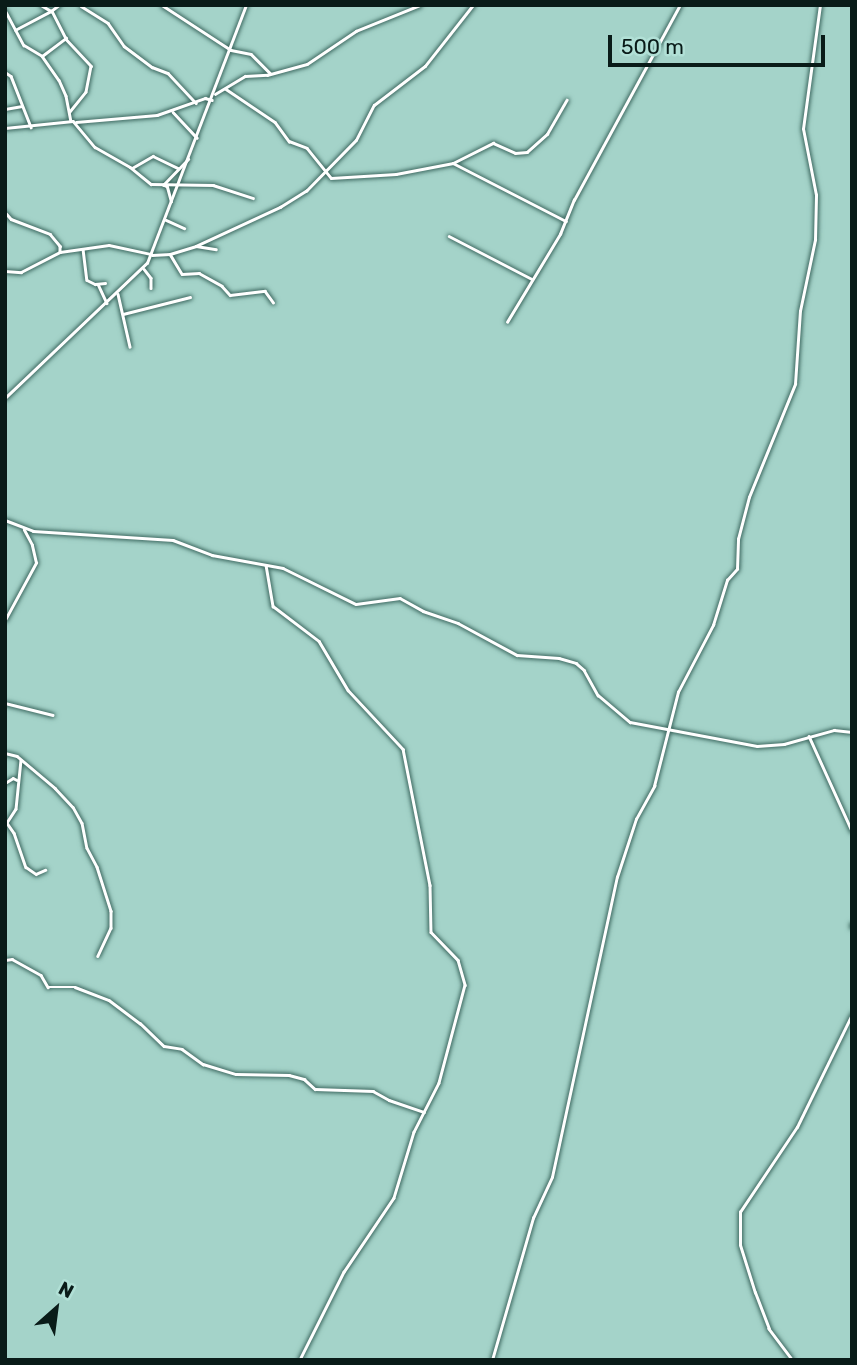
<!DOCTYPE html>
<style>
body{margin:0}
#map{position:relative;width:857px;height:1365px;overflow:hidden;background:#a4d3c9;font-family:Rubik,sans-serif}
div>[style]{position:absolute}
[style*='--x']{left:calc(var(--x)*1px);top:calc(var(--y)*1px);width:calc(var(--w)*1px);rotate:calc(var(--a)*1deg)}
.roads{filter:drop-shadow(0 0 2px #39645c) drop-shadow(0 0 2px #39645c)}
.street>*{height:2.5px;margin:-1.25px;padding:0 1.25px;transform-origin:1.25px;border-radius:1.25px;background:#fff}
span{translate:-50% -50%;white-space:nowrap;text-align:center;line-height:1.15;-webkit-text-stroke:6px #b1e0d6;paint-order:stroke}
.frame{position:absolute;inset:0;border:7px solid #091b18;pointer-events:none}
.north{position:absolute;left:21px;top:1274px;width:70px;height:70px;-webkit-text-stroke:5px #b1e0d6;paint-order:stroke;rotate:28deg;font-size:19px;font-weight:700;line-height:28px;text-align:center;color:#091b18}
.north::after{content:'';display:block;margin:auto;width:24px;height:32px;background:#091b18;clip-path:polygon(50% 0,100% 100%,50% 72%,0 100%)}
.scale{position:absolute;left:608px;top:35px;width:217px;height:32px;box-sizing:border-box;border:4px solid #091b18;border-top:0;padding-left:9px;font-size:21px;line-height:24px;white-space:nowrap;color:#091b18;-webkit-text-stroke:5px #b1e0d6;paint-order:stroke}
</style>
<div id="map">
<div class="roads">
<div class="street">
<div style="--x:41;--y:5;--w:12;--a:31"></div>
<div style="--x:51;--y:11;--w:10;--a:-37"></div>
<div style="--x:162;--y:5;--w:82;--a:33.1"></div>
<div style="--x:231;--y:50;--w:20;--a:11"></div>
<div style="--x:251;--y:54;--w:27;--a:45"></div>
<div style="--x:81;--y:6;--w:32;--a:32"></div>
<div style="--x:108;--y:23;--w:28;--a:55"></div>
<div style="--x:124;--y:46;--w:35;--a:37"></div>
<div style="--x:152;--y:67;--w:17;--a:21"></div>
<div style="--x:168;--y:73;--w:41;--a:47"></div>
<div style="--x:5;--y:10;--w:40;--a:62"></div>
<div style="--x:24;--y:45;--w:21;--a:31"></div>
<div style="--x:42;--y:56;--w:29;--a:55"></div>
<div style="--x:59;--y:80;--w:17;--a:66"></div>
<div style="--x:66;--y:96;--w:25;--a:79"></div>
<div style="--x:52;--y:11;--w:31;--a:63"></div>
<div style="--x:66;--y:39;--w:37;--a:47"></div>
<div style="--x:91;--y:66;--w:26;--a:101"></div>
<div style="--x:86;--y:92;--w:26;--a:129"></div>
<div style="--x:15;--y:30;--w:41;--a:-27.8"></div>
<div style="--x:42;--y:56;--w:30;--a:-37"></div>
<div style="--x:5;--y:72;--w:7;--a:34"></div>
<div style="--x:11;--y:76;--w:55;--a:68.6"></div>
<div style="--x:226;--y:89;--w:59;--a:34"></div>
<div style="--x:275;--y:122;--w:24;--a:54"></div>
<div style="--x:289;--y:141;--w:19;--a:21"></div>
<div style="--x:307;--y:148;--w:38;--a:51"></div>
<div style="--x:331;--y:178;--w:65;--a:-3.5"></div>
<div style="--x:396;--y:174;--w:58;--a:-10.9"></div>
<div style="--x:453;--y:163;--w:127;--a:27.2"></div>
<div style="--x:215;--y:94;--w:35;--a:-31"></div>
<div style="--x:245;--y:76;--w:22;--a:-3"></div>
<div style="--x:267;--y:75;--w:41;--a:-15.4"></div>
<div style="--x:307;--y:64;--w:59;--a:-34"></div>
<div style="--x:356;--y:31;--w:69;--a:-22.1"></div>
<div style="--x:5;--y:109;--w:17;--a:-10"></div>
<div style="--x:173;--y:112;--w:35;--a:47"></div>
<div style="--x:76;--y:122;--w:81;--a:-4.9"></div>
<div style="--x:157;--y:115;--w:51;--a:-19.5"></div>
<div style="--x:205;--y:98;--w:7;--a:16"></div>
<div style="--x:5;--y:128;--w:68;--a:-5.9"></div>
<div style="--x:73;--y:121;--w:34;--a:50"></div>
<div style="--x:95;--y:147;--w:40;--a:29.7"></div>
<div style="--x:130;--y:167;--w:27;--a:39"></div>
<div style="--x:151;--y:184;--w:62;--a:0.9"></div>
<div style="--x:213;--y:185;--w:42;--a:18"></div>
<div style="--x:453;--y:163;--w:45;--a:-26.6"></div>
<div style="--x:493;--y:143;--w:24;--a:24"></div>
<div style="--x:515;--y:153;--w:12;--a:-5"></div>
<div style="--x:527;--y:152;--w:27;--a:-42"></div>
<div style="--x:547;--y:134;--w:39;--a:-60"></div>
<div style="--x:132;--y:168;--w:24;--a:-30"></div>
<div style="--x:153;--y:156;--w:28;--a:26"></div>
<div style="--x:171;--y:202;--w:16;--a:-105"></div>
<div style="--x:167;--y:187;--w:4;--a:-153"></div>
<div style="--x:163;--y:185;--w:36;--a:-46"></div>
<div style="--x:5;--y:212;--w:9;--a:49"></div>
<div style="--x:11;--y:219;--w:42;--a:21"></div>
<div style="--x:50;--y:234;--w:16;--a:50"></div>
<div style="--x:60;--y:246;--w:6;--a:90"></div>
<div style="--x:166;--y:220;--w:20;--a:24"></div>
<div style="--x:449;--y:236;--w:93;--a:27.4"></div>
<div style="--x:196;--y:246;--w:20;--a:9"></div>
<div style="--x:83;--y:249;--w:31;--a:83"></div>
<div style="--x:87;--y:280;--w:9;--a:27"></div>
<div style="--x:95;--y:284;--w:10;--a:-6"></div>
<div style="--x:170;--y:254;--w:23;--a:59"></div>
<div style="--x:182;--y:274;--w:17;--a:-3"></div>
<div style="--x:199;--y:273;--w:26;--a:29"></div>
<div style="--x:222;--y:286;--w:12;--a:48"></div>
<div style="--x:230;--y:295;--w:35;--a:-7"></div>
<div style="--x:265;--y:291;--w:14;--a:54"></div>
<div style="--x:152;--y:255;--w:18;--a:-3"></div>
<div style="--x:170;--y:254;--w:27;--a:-17"></div>
<div style="--x:196;--y:246;--w:93;--a:-24.9"></div>
<div style="--x:280;--y:207;--w:31;--a:-32"></div>
<div style="--x:306;--y:191;--w:71;--a:-45.6"></div>
<div style="--x:356;--y:140;--w:39;--a:-63"></div>
<div style="--x:374;--y:105;--w:64;--a:-37.4"></div>
<div style="--x:425;--y:66;--w:78;--a:-51.8"></div>
<div style="--x:144;--y:269;--w:11;--a:52"></div>
<div style="--x:151;--y:278;--w:10;--a:90"></div>
<div style="--x:5;--y:271;--w:16;--a:4"></div>
<div style="--x:21;--y:272;--w:44;--a:-27.1"></div>
<div style="--x:60;--y:252;--w:49;--a:-8.1"></div>
<div style="--x:109;--y:245;--w:43;--a:12.1"></div>
<div style="--x:98;--y:284;--w:21;--a:65"></div>
<div style="--x:118;--y:294;--w:54;--a:77.2"></div>
<div style="--x:123;--y:314;--w:69;--a:-14.2"></div>
<div style="--x:507;--y:322;--w:103;--a:-58.9"></div>
<div style="--x:560;--y:234;--w:37;--a:-68"></div>
<div style="--x:574;--y:200;--w:222;--a:-61.5"></div>
<div style="--x:5;--y:398;--w:196;--a:-43.6"></div>
<div style="--x:147;--y:263;--w:276;--a:-69"></div>
<div style="--x:5;--y:520;--w:30;--a:21"></div>
<div style="--x:33;--y:531;--w:140;--a:3.7"></div>
<div style="--x:173;--y:540;--w:42;--a:21"></div>
<div style="--x:212;--y:555;--w:72;--a:10.4"></div>
<div style="--x:283;--y:568;--w:81;--a:26.3"></div>
<div style="--x:356;--y:604;--w:44;--a:-7.8"></div>
<div style="--x:400;--y:598;--w:26;--a:29"></div>
<div style="--x:423;--y:611;--w:37;--a:19"></div>
<div style="--x:458;--y:623;--w:67;--a:28.5"></div>
<div style="--x:517;--y:655;--w:42;--a:4.1"></div>
<div style="--x:559;--y:658;--w:18;--a:16"></div>
<div style="--x:576;--y:663;--w:11;--a:41"></div>
<div style="--x:584;--y:670;--w:29;--a:61"></div>
<div style="--x:598;--y:695;--w:42;--a:40.2"></div>
<div style="--x:630;--y:722;--w:129;--a:10.7"></div>
<div style="--x:757;--y:746;--w:27;--a:-4"></div>
<div style="--x:784;--y:744;--w:52;--a:-15.6"></div>
<div style="--x:834;--y:730;--w:18;--a:6"></div>
<div style="--x:266;--y:565;--w:42;--a:80.3"></div>
<div style="--x:273;--y:606;--w:58;--a:37.3"></div>
<div style="--x:319;--y:641;--w:57;--a:59.4"></div>
<div style="--x:348;--y:690;--w:81;--a:47"></div>
<div style="--x:403;--y:749;--w:139;--a:78.8"></div>
<div style="--x:430;--y:885;--w:47;--a:88.8"></div>
<div style="--x:431;--y:932;--w:39;--a:46"></div>
<div style="--x:458;--y:960;--w:26;--a:74"></div>
<div style="--x:465;--y:985;--w:101;--a:104.9"></div>
<div style="--x:439;--y:1083;--w:55;--a:117"></div>
<div style="--x:414;--y:1132;--w:69;--a:106.9"></div>
<div style="--x:394;--y:1198;--w:89;--a:124"></div>
<div style="--x:344;--y:1272;--w:98;--a:116.6"></div>
<div style="--x:5;--y:620;--w:65;--a:-61.5"></div>
<div style="--x:36;--y:563;--w:18;--a:-103"></div>
<div style="--x:32;--y:545;--w:17;--a:-118"></div>
<div style="--x:5;--y:703;--w:49;--a:14"></div>
<div style="--x:809;--y:736;--w:104;--a:65.6"></div>
<div style="--x:5;--y:753;--w:12;--a:14"></div>
<div style="--x:17;--y:756;--w:50;--a:40.1"></div>
<div style="--x:55;--y:788;--w:26;--a:47"></div>
<div style="--x:73;--y:807;--w:18;--a:61"></div>
<div style="--x:82;--y:823;--w:25;--a:79"></div>
<div style="--x:87;--y:848;--w:21;--a:62"></div>
<div style="--x:97;--y:867;--w:46;--a:72.3"></div>
<div style="--x:111;--y:911;--w:17;--a:90"></div>
<div style="--x:111;--y:928;--w:31;--a:115"></div>
<div style="--x:21;--y:760;--w:49;--a:95.8"></div>
<div style="--x:16;--y:809;--w:17;--a:123"></div>
<div style="--x:7;--y:823;--w:12;--a:55"></div>
<div style="--x:14;--y:833;--w:36;--a:71"></div>
<div style="--x:26;--y:867;--w:12;--a:35"></div>
<div style="--x:36;--y:874;--w:10;--a:-24"></div>
<div style="--x:5;--y:783;--w:9;--a:-32"></div>
<div style="--x:13;--y:778;--w:4;--a:27"></div>
<div style="--x:852;--y:924;--w:3;--a:90"></div>
<div style="--x:5;--y:960;--w:7;--a:-8"></div>
<div style="--x:12;--y:959;--w:33;--a:29"></div>
<div style="--x:41;--y:975;--w:14;--a:60"></div>
<div style="--x:48;--y:987;--w:27;--a:0"></div>
<div style="--x:75;--y:987;--w:36;--a:21"></div>
<div style="--x:109;--y:1000;--w:39;--a:37"></div>
<div style="--x:140;--y:1023;--w:33;--a:44"></div>
<div style="--x:164;--y:1046;--w:18;--a:9"></div>
<div style="--x:182;--y:1049;--w:26;--a:36"></div>
<div style="--x:203;--y:1064;--w:34;--a:17"></div>
<div style="--x:236;--y:1074;--w:53;--a:1.1"></div>
<div style="--x:289;--y:1075;--w:16;--a:15"></div>
<div style="--x:304;--y:1079;--w:15;--a:42"></div>
<div style="--x:315;--y:1089;--w:58;--a:2"></div>
<div style="--x:373;--y:1091;--w:18;--a:29"></div>
<div style="--x:389;--y:1100;--w:37;--a:19"></div>
<div style="--x:492;--y:1360;--w:148;--a:-73.9"></div>
<div style="--x:533;--y:1218;--w:45;--a:-65.1"></div>
<div style="--x:552;--y:1177;--w:307;--a:-77.8"></div>
<div style="--x:617;--y:877;--w:61;--a:-71.9"></div>
<div style="--x:636;--y:819;--w:38;--a:-61"></div>
<div style="--x:654;--y:786;--w:97;--a:-75.7"></div>
<div style="--x:678;--y:692;--w:76;--a:-62.4"></div>
<div style="--x:713;--y:625;--w:47;--a:-72.7"></div>
<div style="--x:727;--y:580;--w:15;--a:-48"></div>
<div style="--x:737;--y:569;--w:30;--a:-88"></div>
<div style="--x:738;--y:539;--w:43;--a:-75.3"></div>
<div style="--x:749;--y:497;--w:122;--a:-67.8"></div>
<div style="--x:795;--y:384;--w:73;--a:-86.1"></div>
<div style="--x:800;--y:311;--w:73;--a:-78.1"></div>
<div style="--x:815;--y:240;--w:45;--a:-88.7"></div>
<div style="--x:816;--y:195;--w:67;--a:-101.1"></div>
<div style="--x:803;--y:129;--w:125;--a:-82.2"></div>
<div style="--x:792;--y:1360;--w:39;--a:-127"></div>
<div style="--x:769;--y:1329;--w:39;--a:-111"></div>
<div style="--x:755;--y:1293;--w:50;--a:-107.4"></div>
<div style="--x:740;--y:1245;--w:33;--a:-90"></div>
<div style="--x:740;--y:1212;--w:102;--a:-56.2"></div>
<div style="--x:797;--y:1127;--w:126;--a:-64"></div>
</div>
</div>
<div class="frame"></div>
<div class="north">N</div>
<div class="scale">500 m</div>
</div>
